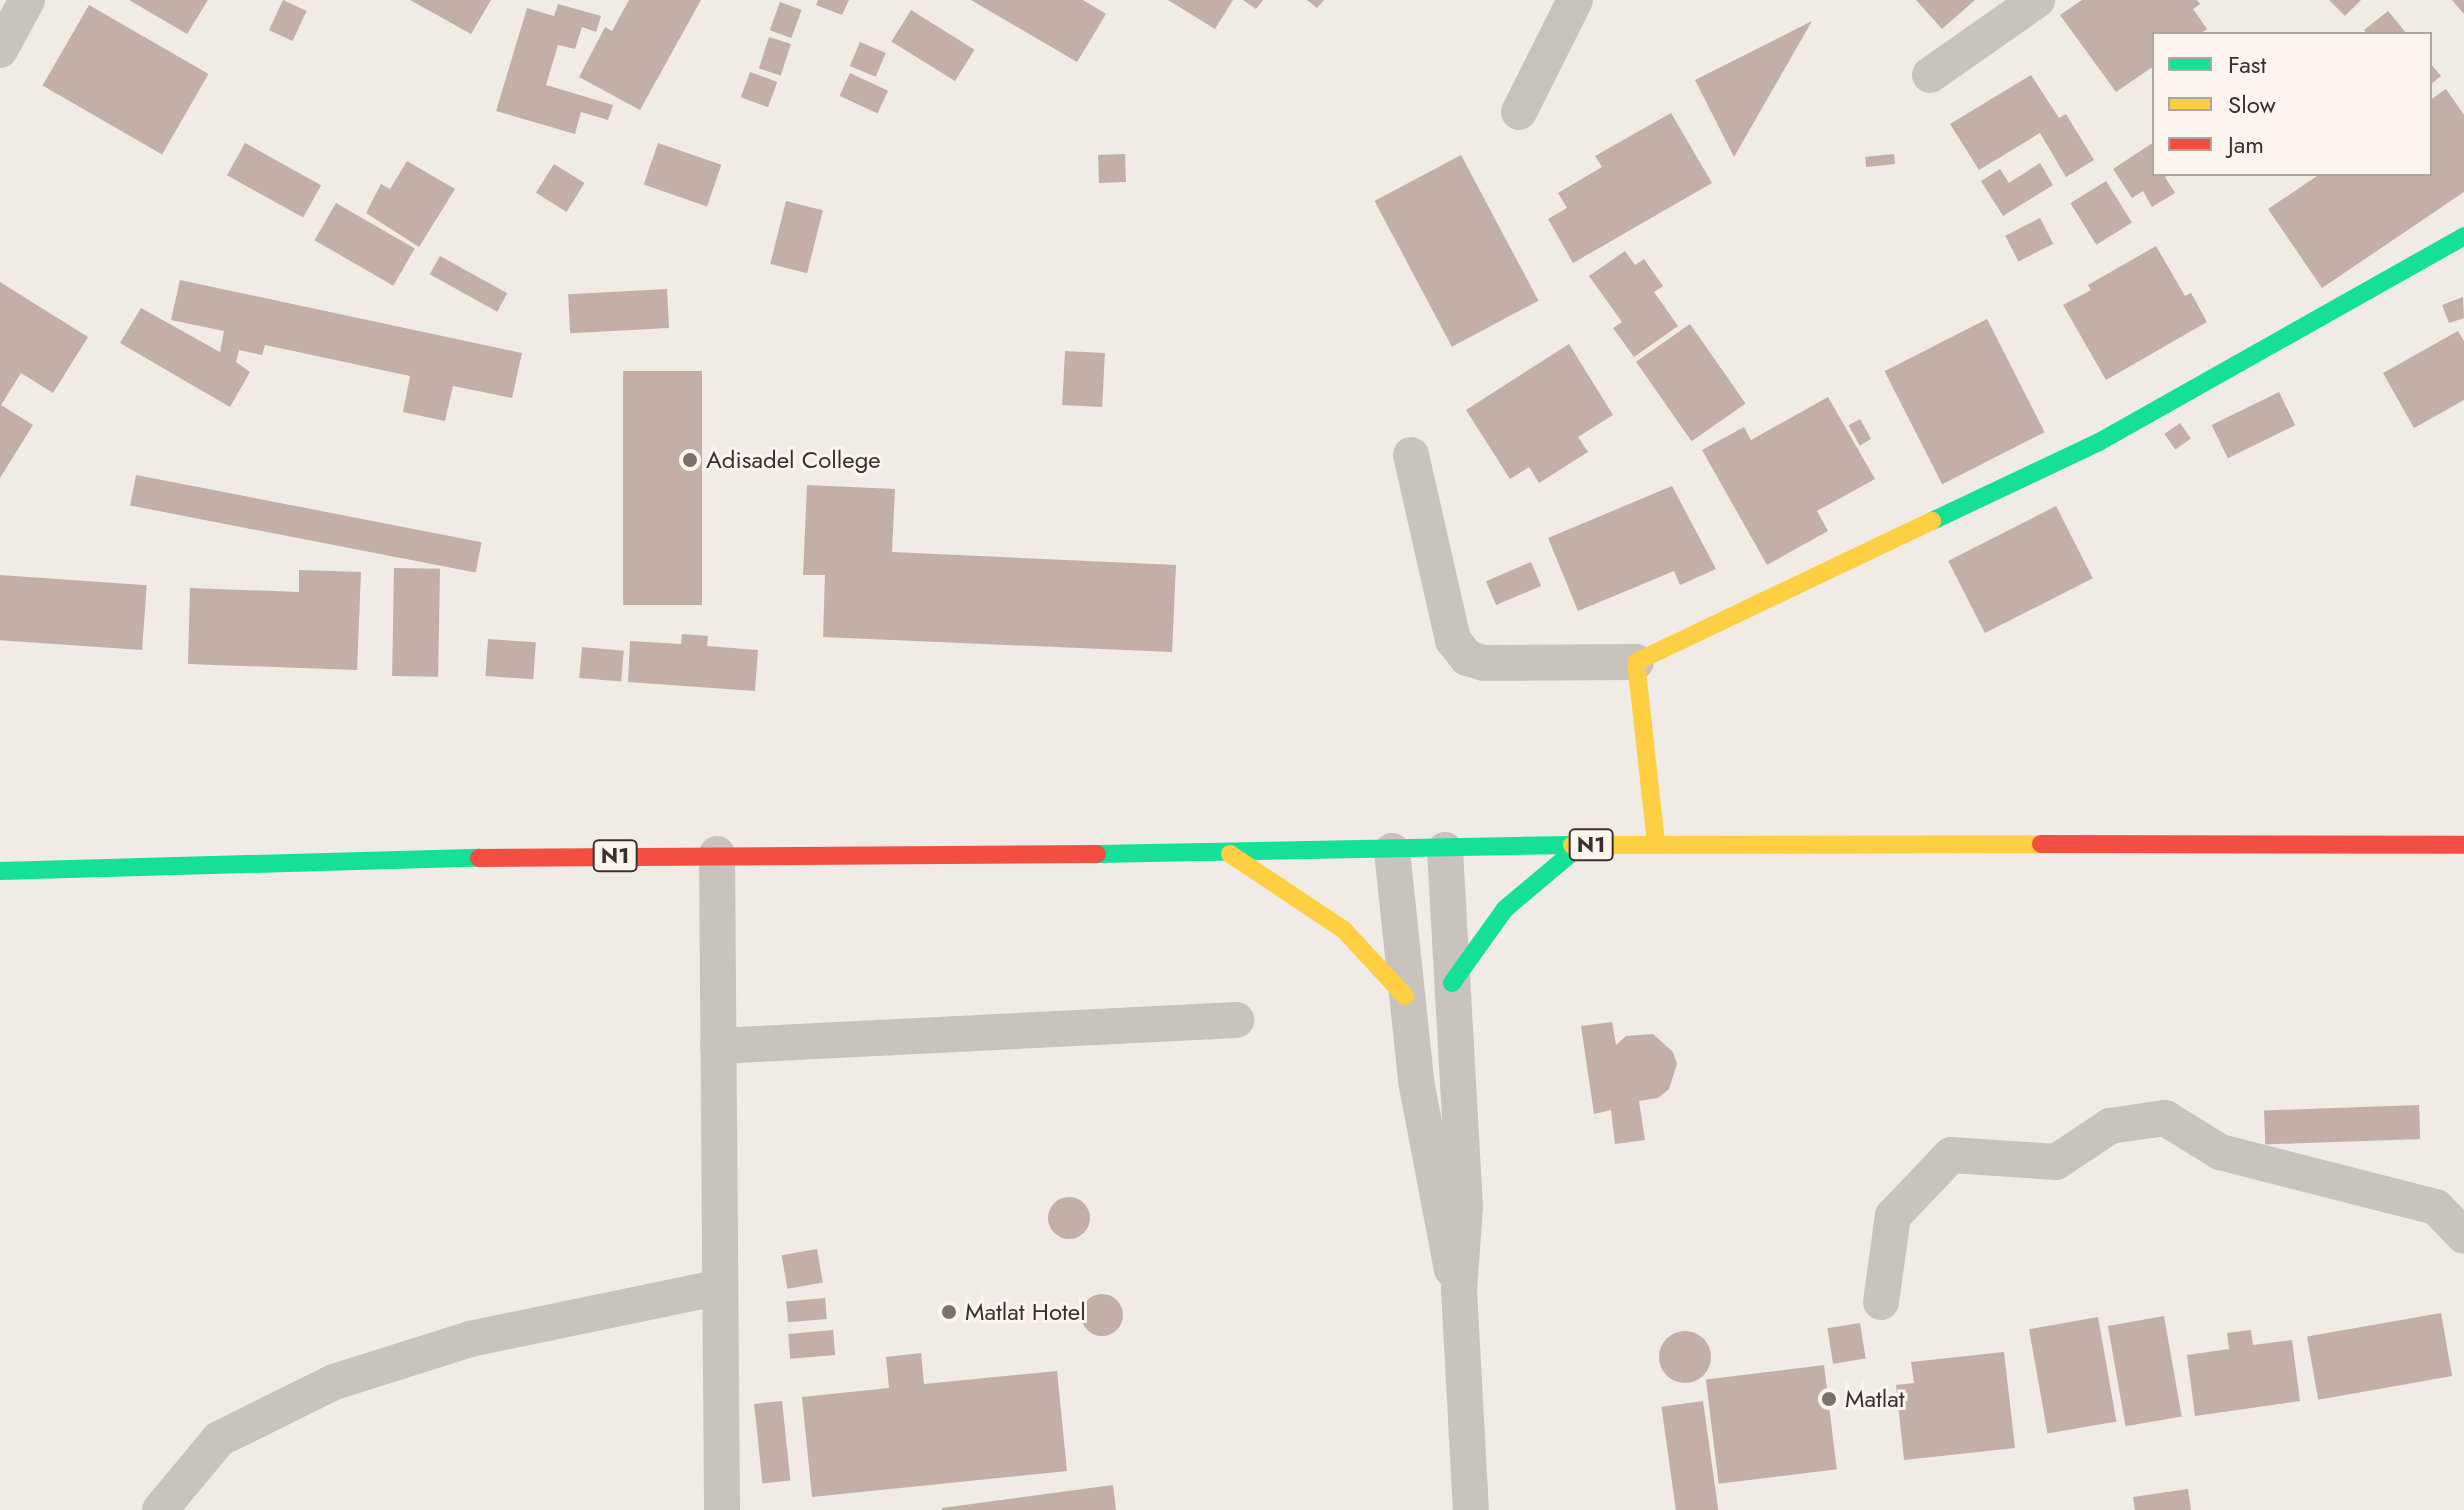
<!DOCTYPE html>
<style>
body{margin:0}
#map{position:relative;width:2464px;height:1510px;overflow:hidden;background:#f0ebe5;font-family:Jost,sans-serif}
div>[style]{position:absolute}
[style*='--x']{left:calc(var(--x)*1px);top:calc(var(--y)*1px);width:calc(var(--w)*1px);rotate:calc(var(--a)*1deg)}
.building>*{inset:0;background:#c3afa7;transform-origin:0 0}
.round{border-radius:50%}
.street>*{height:36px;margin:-18px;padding:0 18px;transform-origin:18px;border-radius:18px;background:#c9c3be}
.fast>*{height:18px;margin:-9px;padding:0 9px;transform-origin:9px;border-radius:9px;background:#16e098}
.slow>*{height:18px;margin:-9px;padding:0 9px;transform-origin:9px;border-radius:9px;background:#ffcf43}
.jam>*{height:18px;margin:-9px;padding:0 9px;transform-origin:9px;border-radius:9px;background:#f24e42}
.dots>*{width:22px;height:22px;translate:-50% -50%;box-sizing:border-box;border:4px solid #fbf5ee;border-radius:50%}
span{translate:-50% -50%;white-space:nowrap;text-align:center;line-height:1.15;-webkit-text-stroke:6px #fbf5ee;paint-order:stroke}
.shield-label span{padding:2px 6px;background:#fbf5ee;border:2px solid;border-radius:6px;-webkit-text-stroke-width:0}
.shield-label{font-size:22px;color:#3b302b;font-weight:700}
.poi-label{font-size:24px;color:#3b302b}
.left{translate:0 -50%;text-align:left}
.legend{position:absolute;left:2152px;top:32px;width:280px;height:144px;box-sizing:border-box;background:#fbf5ee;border:2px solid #aea6a0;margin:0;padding:10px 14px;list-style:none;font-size:24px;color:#3b302b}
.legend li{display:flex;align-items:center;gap:16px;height:40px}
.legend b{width:40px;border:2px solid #aea6a0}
</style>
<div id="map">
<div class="building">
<div style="clip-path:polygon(129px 0,208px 0,187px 34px)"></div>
<div style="left:283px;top:0;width:26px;height:33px;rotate:25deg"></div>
<div style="clip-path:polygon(410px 0,491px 0,471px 34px)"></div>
<div style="clip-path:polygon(629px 0,701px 0,640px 110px,579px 77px,605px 27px,612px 31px)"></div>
<div style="clip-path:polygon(818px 0,849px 0,842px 15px,816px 5px)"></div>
<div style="clip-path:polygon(971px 0,1083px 0,1106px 14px,1077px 62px)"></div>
<div style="clip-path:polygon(1168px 0,1233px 0,1215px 29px)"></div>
<div style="clip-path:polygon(1243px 0,1263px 0,1256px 9px)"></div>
<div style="clip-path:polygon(1307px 0,1324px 0,1317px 8px)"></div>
<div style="clip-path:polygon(1916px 0,1975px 0,1942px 29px)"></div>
<div style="clip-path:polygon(2082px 0,2197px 0,2200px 4px,2193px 9px,2207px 29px,2200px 34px,2154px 34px,2154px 66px,2116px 92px,2060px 15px)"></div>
<div style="clip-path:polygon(2329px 0,2361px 0,2345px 16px)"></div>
<div style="clip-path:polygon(2452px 0,2464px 0,2464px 14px)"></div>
<div style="left:780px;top:2px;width:23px;height:30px;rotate:20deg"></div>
<div style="clip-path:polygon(558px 4px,601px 16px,596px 32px,582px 27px,575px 49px,558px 45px,546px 85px,613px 105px,608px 120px,581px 112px,575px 134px,496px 111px,527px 8px,554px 16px)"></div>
<div style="left:89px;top:5px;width:138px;height:93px;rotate:30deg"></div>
<div style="left:911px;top:10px;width:75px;height:37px;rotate:32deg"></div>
<div style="clip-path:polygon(2388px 11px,2407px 34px,2368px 34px,2364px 30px)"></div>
<div style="clip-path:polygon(1812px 21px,1734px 157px,1695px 80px)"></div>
<div style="left:769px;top:37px;width:23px;height:33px;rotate:18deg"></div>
<div style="left:860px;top:42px;width:28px;height:26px;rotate:23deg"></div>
<div style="clip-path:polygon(2430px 63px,2441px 76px,2430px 85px)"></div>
<div style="left:750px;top:72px;width:29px;height:27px;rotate:20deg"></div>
<div style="left:850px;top:73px;width:42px;height:25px;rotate:25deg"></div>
<div style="clip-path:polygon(2031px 75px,2059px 118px,2066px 114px,2094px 160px,2066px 177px,2040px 133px,1979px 170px,1950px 124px)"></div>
<div style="clip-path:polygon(2446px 89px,2464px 115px,2464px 192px,2322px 288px,2268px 209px,2320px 174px,2430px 174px,2430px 100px)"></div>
<div style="clip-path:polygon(1671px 113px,1712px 183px,1573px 263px,1548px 219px,1567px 208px,1558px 193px,1602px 167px,1595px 156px)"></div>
<div style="clip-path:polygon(2154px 142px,2154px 174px,2169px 174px,2165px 177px,2175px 193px,2152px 207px,2143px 191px,2132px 198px,2113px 169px)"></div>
<div style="left:245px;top:143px;width:87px;height:37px;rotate:29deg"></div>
<div style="left:658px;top:143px;width:67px;height:44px;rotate:19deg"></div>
<div style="left:1125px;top:154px;width:28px;height:27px;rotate:88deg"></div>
<div style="left:1894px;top:154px;width:10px;height:29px;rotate:84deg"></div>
<div style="left:1461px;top:155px;width:165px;height:98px;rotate:62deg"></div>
<div style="clip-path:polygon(407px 161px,455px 189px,419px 247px,366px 213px,381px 184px,390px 189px)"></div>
<div style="clip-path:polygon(2040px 163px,2053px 185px,2003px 216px,1981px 181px,2000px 169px,2009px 183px)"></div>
<div style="left:554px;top:164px;width:36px;height:34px;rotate:32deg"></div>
<div style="left:2106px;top:181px;width:49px;height:42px;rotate:58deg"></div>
<div style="left:786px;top:201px;width:38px;height:65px;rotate:14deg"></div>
<div style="left:336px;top:203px;width:91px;height:43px;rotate:30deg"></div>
<div style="left:2040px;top:218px;width:29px;height:39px;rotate:63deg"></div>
<div style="clip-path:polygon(2156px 246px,2185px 296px,2191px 293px,2207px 322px,2106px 380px,2063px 305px,2091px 290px,2088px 285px)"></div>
<div style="clip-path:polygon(1625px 251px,1635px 265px,1644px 259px,1663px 286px,1654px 292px,1678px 326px,1634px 357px,1613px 328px,1622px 322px,1589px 276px)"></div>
<div style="left:440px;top:256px;width:77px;height:21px;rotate:29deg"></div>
<div style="clip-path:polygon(180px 280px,522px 353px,512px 398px,453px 386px,445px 421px,403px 412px,410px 376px,265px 345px,262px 355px,239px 350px,236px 362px,250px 372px,230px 407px,120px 343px,141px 308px,220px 352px,224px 331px,171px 320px)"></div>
<div style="clip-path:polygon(0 282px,88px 337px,53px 393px,21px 373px,1px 405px,33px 425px,0 478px)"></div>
<div style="left:667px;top:289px;width:39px;height:99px;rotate:87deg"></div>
<div style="clip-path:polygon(2463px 297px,2464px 318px,2449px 323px,2442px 305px)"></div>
<div style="left:1987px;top:319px;width:127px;height:115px;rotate:63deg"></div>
<div style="left:1690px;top:324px;width:97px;height:66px;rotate:55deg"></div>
<div style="clip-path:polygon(2458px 331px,2464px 341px,2464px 400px,2414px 428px,2383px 373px)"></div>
<div style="clip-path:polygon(1569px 344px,1613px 415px,1578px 437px,1588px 452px,1539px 483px,1529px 467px,1510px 479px,1466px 410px)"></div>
<div style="left:1065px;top:351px;width:40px;height:54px;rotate:3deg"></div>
<div style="left:623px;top:371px;width:79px;height:234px"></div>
<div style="left:2279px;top:392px;width:37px;height:75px;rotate:64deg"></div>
<div style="clip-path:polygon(1828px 397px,1875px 479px,1817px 511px,1828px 531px,1767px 565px,1702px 450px,1744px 427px,1751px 440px)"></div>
<div style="left:1860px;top:419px;width:23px;height:13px;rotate:61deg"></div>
<div style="left:2180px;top:423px;width:19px;height:19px;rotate:55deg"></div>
<div style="left:136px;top:475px;width:352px;height:31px;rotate:11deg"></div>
<div style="clip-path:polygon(807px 485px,895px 489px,892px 552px,1176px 565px,1172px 652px,823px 637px,825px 575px,803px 575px)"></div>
<div style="clip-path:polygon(1672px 486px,1716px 569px,1680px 585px,1674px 571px,1578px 611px,1548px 538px)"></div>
<div style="left:2056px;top:506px;width:81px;height:121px;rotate:63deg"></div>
<div style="left:1531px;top:562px;width:26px;height:49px;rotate:67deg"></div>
<div style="left:394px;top:568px;width:46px;height:108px;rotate:1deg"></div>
<div style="clip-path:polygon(299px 570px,361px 572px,357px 670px,188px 664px,190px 588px,299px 592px)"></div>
<div style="left:0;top:575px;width:147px;height:65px;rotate:4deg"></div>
<div style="clip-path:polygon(682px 634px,708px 636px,707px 646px,758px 650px,755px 691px,628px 682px,630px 641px,681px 644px)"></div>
<div style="left:488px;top:639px;width:48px;height:37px;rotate:4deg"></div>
<div style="left:582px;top:647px;width:42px;height:31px;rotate:5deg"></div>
<div style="clip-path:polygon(1612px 1022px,1616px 1045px,1626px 1036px,1653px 1034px,1673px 1052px,1677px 1064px,1669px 1089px,1658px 1098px,1639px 1101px,1645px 1140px,1615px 1144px,1611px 1110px,1594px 1114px,1581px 1026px)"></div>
<div style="left:2419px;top:1105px;width:34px;height:155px;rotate:88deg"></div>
<div class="round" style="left:1048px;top:1197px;width:42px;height:42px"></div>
<div style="left:817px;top:1249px;width:34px;height:36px;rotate:80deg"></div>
<div class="round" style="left:1081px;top:1294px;width:42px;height:42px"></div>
<div style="left:825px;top:1298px;width:21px;height:39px;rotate:85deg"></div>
<div style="left:2441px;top:1313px;width:64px;height:136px;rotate:80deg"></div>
<div style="left:2164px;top:1316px;width:102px;height:57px;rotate:80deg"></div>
<div style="left:2098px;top:1317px;width:106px;height:70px;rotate:80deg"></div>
<div style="left:1860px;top:1323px;width:36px;height:33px;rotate:81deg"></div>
<div style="left:833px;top:1330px;width:25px;height:45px;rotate:85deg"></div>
<div style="clip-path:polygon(2251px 1330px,2253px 1345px,2292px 1340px,2300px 1401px,2195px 1416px,2187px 1355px,2229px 1349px,2227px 1333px)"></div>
<div class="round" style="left:1659px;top:1331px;width:52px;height:52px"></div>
<div style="clip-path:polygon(2004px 1352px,2015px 1448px,1904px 1460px,1896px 1385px,1914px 1383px,1911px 1362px)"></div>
<div style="clip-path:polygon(921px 1353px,924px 1384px,1057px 1371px,1067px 1471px,812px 1497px,802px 1397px,889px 1388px,886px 1357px)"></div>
<div style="left:1824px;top:1365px;width:105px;height:119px;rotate:83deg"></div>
<div style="left:782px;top:1401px;width:80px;height:28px;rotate:84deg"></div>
<div style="left:1703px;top:1401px;width:110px;height:42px;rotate:82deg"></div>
<div style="clip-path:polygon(1113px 1485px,1116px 1510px,942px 1510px,942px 1508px)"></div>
<div style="clip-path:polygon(2188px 1489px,2191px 1510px,2135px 1510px,2133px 1497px)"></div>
</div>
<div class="street">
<div style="--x:0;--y:50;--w:57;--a:-61.6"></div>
<div style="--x:1930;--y:75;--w:131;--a:-35"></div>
<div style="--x:1519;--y:112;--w:125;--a:-63.4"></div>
<div style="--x:1411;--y:455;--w:190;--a:77.2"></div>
<div style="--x:1453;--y:640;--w:23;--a:52"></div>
<div style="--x:1467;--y:658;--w:18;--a:16"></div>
<div style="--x:1484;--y:663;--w:152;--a:-0.4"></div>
<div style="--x:1445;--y:850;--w:358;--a:86.8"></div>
<div style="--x:1465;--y:1207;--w:83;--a:94.1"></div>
<div style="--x:1459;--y:1290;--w:220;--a:86.9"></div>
<div style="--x:1392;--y:851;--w:231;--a:84"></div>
<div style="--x:1416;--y:1081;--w:192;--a:79.2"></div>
<div style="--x:717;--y:854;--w:656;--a:89.56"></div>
<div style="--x:718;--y:1046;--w:519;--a:-2.87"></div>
<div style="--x:1881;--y:1302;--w:87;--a:-82.1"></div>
<div style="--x:1893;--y:1216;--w:84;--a:-46.4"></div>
<div style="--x:1951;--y:1155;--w:105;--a:3.8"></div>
<div style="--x:2056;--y:1162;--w:65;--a:-33.7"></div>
<div style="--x:2110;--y:1126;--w:56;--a:-8.3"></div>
<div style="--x:2165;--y:1118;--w:65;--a:31.7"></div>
<div style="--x:2220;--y:1152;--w:223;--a:14.3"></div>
<div style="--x:2436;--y:1207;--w:40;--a:46"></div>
<div style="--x:160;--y:1510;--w:92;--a:-50.3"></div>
<div style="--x:219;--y:1439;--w:128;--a:-26.4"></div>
<div style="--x:334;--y:1382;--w:143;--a:-17.5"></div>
<div style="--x:470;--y:1339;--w:255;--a:-11.7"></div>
</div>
<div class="fast">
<div style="--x:1932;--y:521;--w:185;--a:-25.3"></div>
<div style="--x:2099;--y:442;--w:419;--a:-29.4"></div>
<div style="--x:1097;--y:854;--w:475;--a:-1.1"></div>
<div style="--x:0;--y:871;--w:479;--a:-1.6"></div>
<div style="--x:1452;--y:983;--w:91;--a:-54.4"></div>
<div style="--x:1505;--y:909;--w:99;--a:-40.1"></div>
</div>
<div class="slow">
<div style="--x:1656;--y:843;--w:182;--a:-96.3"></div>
<div style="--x:1636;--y:662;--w:328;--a:-25.5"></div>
<div style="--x:1572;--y:845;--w:469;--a:-0.1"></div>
<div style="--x:1230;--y:854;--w:137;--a:33.7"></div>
<div style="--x:1344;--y:930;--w:90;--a:47.3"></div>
</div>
<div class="jam">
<div style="--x:2041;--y:844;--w:423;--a:0.1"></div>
<div style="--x:479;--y:858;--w:618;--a:-0.37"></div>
</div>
<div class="dots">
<div style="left:690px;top:460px;background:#7a716c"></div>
<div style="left:949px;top:1312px;background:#7a716c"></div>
<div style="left:1829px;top:1399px;background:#7a716c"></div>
</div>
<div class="shield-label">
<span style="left:1591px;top:845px">N1</span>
<span style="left:615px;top:856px">N1</span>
</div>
<div class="poi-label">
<span class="left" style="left:706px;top:460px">Adisadel College</span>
<span class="left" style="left:965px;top:1312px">Matlat Hotel</span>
<span class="left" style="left:1845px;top:1399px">Matlat</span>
</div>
<ul class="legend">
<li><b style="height:10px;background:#16e098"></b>Fast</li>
<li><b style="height:10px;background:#ffcf43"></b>Slow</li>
<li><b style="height:10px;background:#f24e42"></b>Jam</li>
</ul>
</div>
